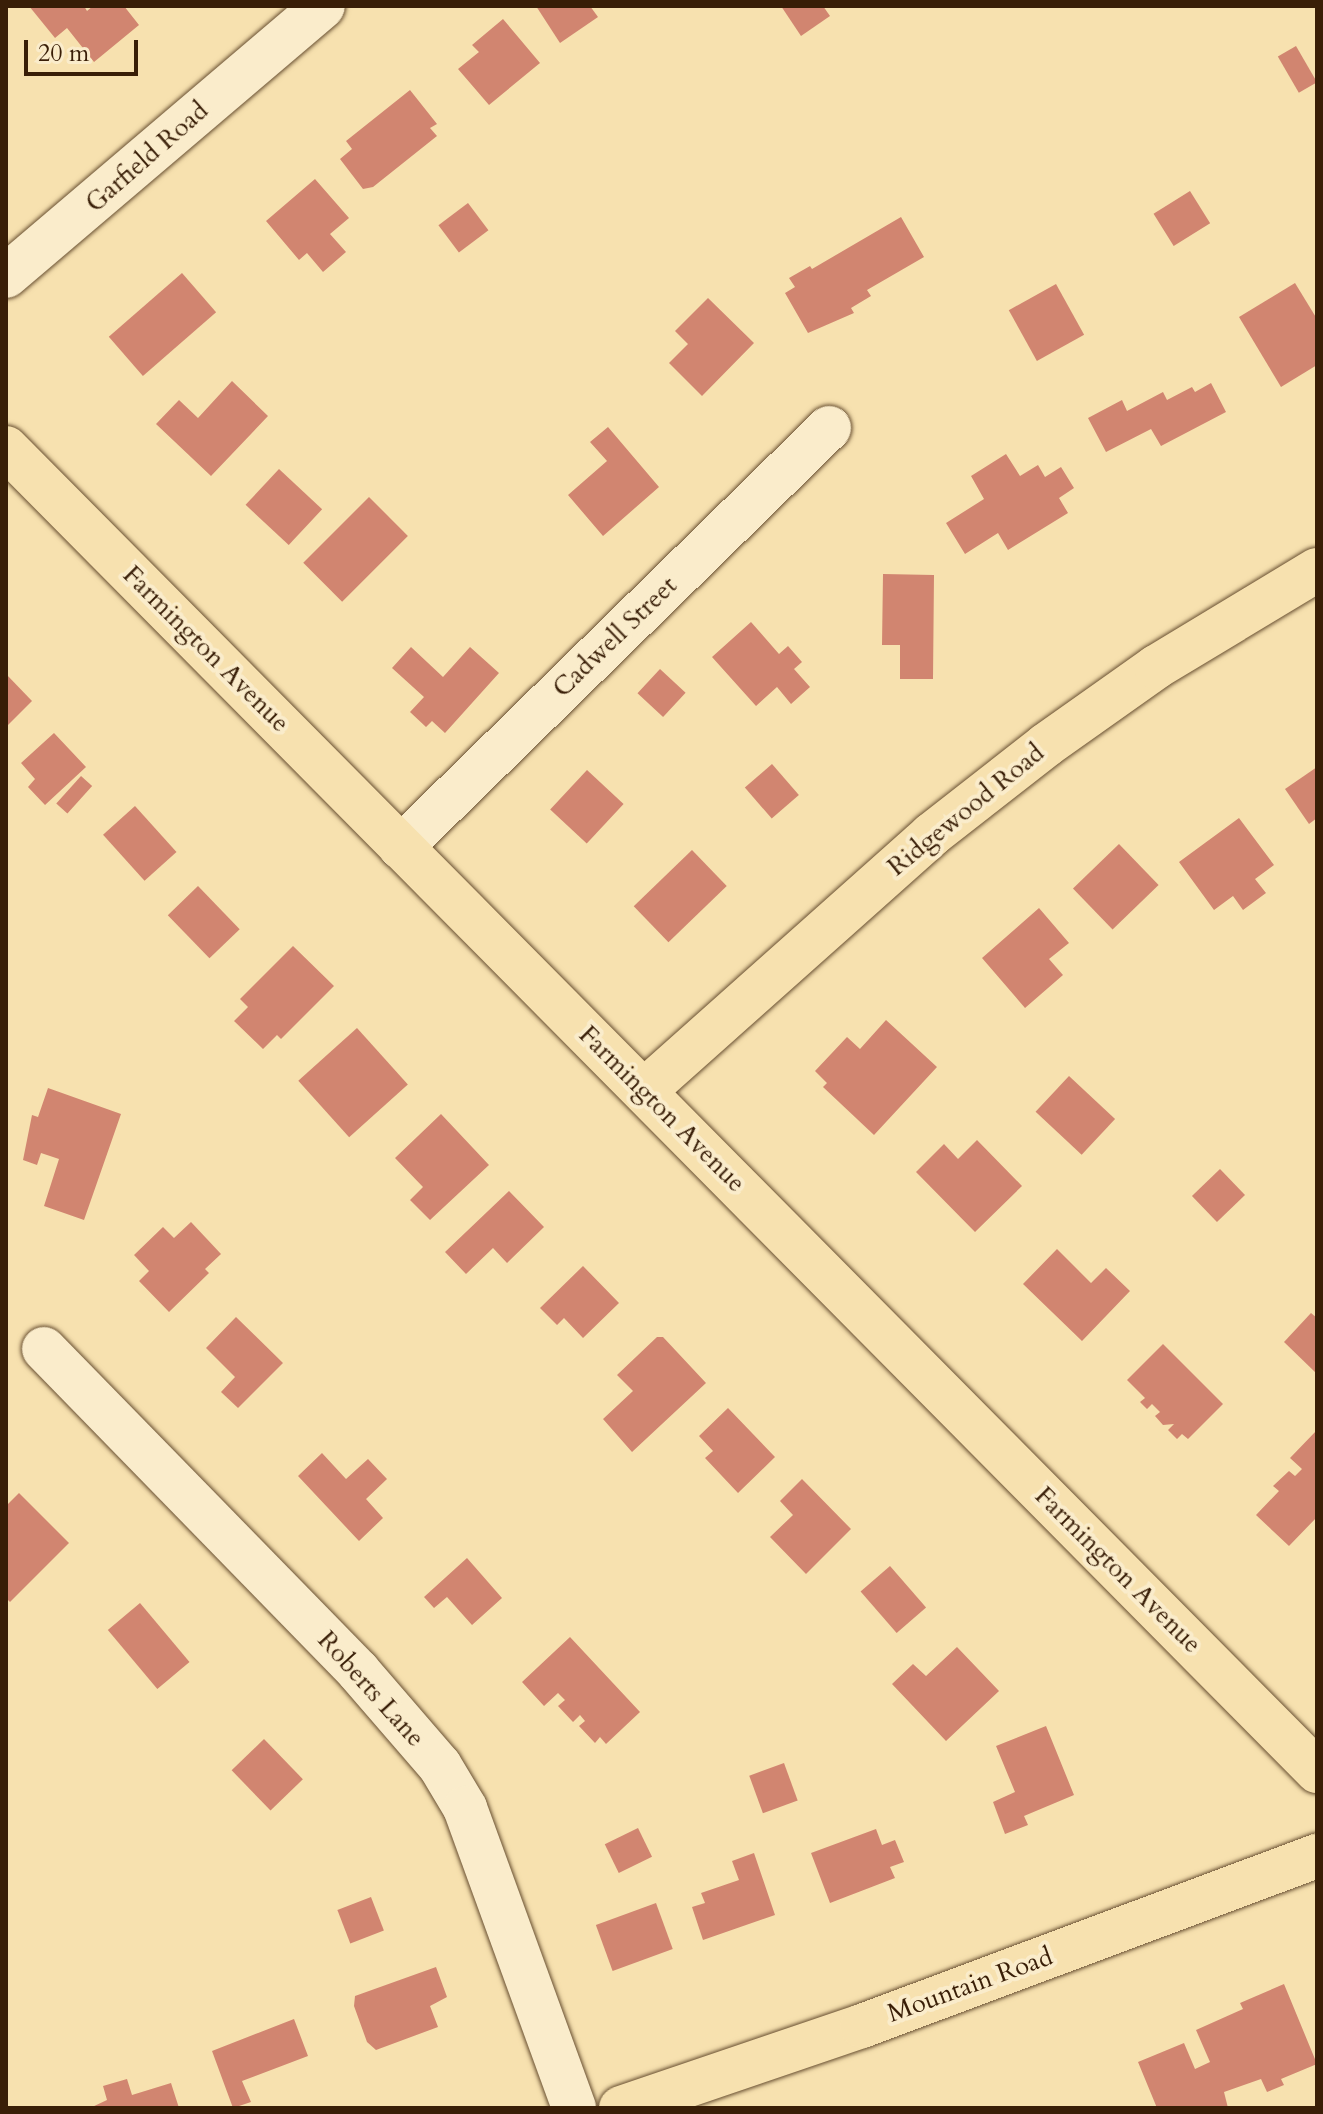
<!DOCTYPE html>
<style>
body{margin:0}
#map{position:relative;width:1323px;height:2114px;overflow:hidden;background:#f7e1af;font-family:Cardo,serif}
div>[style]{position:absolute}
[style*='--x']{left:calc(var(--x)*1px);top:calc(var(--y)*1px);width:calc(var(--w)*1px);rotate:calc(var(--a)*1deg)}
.building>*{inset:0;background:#d18570;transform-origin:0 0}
.roads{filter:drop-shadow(0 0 2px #684f31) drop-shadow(0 0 2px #684f31)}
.minor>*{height:44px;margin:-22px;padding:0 22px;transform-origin:22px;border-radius:22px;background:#faeccb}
.major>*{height:44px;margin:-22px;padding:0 22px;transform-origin:22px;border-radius:22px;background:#f7e1af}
span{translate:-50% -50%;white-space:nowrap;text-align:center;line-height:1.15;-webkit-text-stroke:8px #faeccb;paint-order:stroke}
.street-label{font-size:26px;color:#391e07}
.frame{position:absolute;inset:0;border:8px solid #391e07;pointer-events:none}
.scale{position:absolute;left:24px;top:40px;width:114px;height:36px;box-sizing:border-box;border:4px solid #391e07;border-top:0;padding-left:10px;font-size:24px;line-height:28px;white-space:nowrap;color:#391e07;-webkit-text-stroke:6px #faeccb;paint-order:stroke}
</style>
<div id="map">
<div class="building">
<div style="clip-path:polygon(29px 6px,84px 6px,87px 11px,93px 6px,124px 6px,139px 25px,94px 62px,67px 28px,55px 38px)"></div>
<div style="clip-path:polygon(536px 6px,590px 6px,598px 17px,560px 43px)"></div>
<div style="clip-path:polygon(781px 6px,823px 6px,830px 16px,801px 36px)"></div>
<div style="clip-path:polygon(503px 19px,540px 63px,489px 105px,458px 69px,479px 52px,472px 45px)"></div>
<div style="left:1296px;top:46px;width:42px;height:21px;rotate:60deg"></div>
<div style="clip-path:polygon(410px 90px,437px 124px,430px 128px,437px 136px,373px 187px,363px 189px,340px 159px,352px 149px,346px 141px)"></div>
<div style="clip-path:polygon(315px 179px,349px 218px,330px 234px,346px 252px,323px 272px,307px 253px,299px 260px,266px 221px)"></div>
<div style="left:1190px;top:191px;width:38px;height:43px;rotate:58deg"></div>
<div style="left:468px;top:203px;width:34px;height:37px;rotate:53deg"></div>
<div style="clip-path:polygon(901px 217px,924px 257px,867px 290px,871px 296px,851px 308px,854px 313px,808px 333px,785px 293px,795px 287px,789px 278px,810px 266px,812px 269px)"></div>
<div style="left:182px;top:273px;width:52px;height:97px;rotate:49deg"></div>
<div style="clip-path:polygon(1295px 283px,1317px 319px,1317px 365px,1281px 387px,1239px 317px)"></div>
<div style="left:1056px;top:284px;width:58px;height:54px;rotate:61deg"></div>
<div style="clip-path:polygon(708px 298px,754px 343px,702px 396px,669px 363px,688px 344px,675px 331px)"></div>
<div style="clip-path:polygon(232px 381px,268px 416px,211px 476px,156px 424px,179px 400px,198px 418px)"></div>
<div style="clip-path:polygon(1211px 383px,1226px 412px,1161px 446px,1151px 429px,1106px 452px,1088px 418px,1122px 400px,1127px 411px,1163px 392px,1167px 400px,1192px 387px,1195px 392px)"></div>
<div style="clip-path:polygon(608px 427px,659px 487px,603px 536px,568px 495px,607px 461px,590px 442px)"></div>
<div style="clip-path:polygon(1006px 454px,1020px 476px,1038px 465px,1045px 477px,1061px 467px,1074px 488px,1059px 498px,1068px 513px,1008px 550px,998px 533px,965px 554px,946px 523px,984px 499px,971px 476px)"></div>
<div style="left:279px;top:469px;width:59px;height:49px;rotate:43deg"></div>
<div style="left:369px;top:497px;width:55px;height:93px;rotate:45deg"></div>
<div style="clip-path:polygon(883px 574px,934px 575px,933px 679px,900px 679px,900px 645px,882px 645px)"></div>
<div style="clip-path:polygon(751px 622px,779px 654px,788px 646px,802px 662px,794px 669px,810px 687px,791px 704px,777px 687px,756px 706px,712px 657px)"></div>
<div style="clip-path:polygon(411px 647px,443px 677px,470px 647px,499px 673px,445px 733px,432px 721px,426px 727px,410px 712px,424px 697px,392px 668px)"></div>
<div style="left:660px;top:669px;width:35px;height:33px;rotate:43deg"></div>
<div style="clip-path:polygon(6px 674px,32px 701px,6px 727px)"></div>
<div style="clip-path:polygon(54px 733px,86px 767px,45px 805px,28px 787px,35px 779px,21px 763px)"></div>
<div style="left:772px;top:764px;width:41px;height:36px;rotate:49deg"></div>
<div style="clip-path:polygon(1317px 767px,1317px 818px,1309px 824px,1285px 789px)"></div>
<div style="left:587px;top:770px;width:50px;height:54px;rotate:43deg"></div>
<div style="left:81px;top:776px;width:15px;height:37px;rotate:42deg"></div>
<div style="left:135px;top:806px;width:62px;height:43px;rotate:48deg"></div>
<div style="clip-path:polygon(1239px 818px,1274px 865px,1255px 879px,1266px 893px,1243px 910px,1233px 896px,1214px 910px,1179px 862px)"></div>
<div style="left:1119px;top:844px;width:57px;height:64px;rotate:46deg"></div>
<div style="left:692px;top:850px;width:50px;height:81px;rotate:46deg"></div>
<div style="left:198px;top:886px;width:60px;height:42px;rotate:46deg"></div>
<div style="clip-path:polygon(1039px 908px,1069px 943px,1049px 959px,1063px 975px,1025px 1008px,982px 958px)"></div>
<div style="clip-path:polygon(293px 946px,334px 986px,281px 1039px,277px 1035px,263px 1049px,234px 1021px,248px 1007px,240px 999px)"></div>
<div style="clip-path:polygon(886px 1020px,937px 1067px,874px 1135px,823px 1087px,827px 1083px,815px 1071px,847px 1037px,860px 1049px)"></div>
<div style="left:357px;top:1028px;width:76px;height:79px;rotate:48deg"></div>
<div style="left:1069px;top:1076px;width:63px;height:49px;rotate:43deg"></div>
<div style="clip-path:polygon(48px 1088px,121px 1114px,84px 1220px,44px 1206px,59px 1159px,41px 1153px,37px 1165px,23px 1160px,32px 1115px,38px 1117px)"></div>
<div style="clip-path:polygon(441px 1114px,489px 1165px,430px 1220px,410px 1200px,423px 1187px,395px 1158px)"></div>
<div style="clip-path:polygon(977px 1140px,1022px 1186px,975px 1232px,916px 1172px,944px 1144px,958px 1159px)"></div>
<div style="left:1220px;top:1169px;width:36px;height:39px;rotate:46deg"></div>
<div style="clip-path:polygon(509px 1191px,544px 1227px,507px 1263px,493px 1248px,466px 1274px,445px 1252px)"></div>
<div style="clip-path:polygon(191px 1222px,221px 1254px,205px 1269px,209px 1273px,169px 1312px,139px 1281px,149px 1271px,134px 1255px,163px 1227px,174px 1238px)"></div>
<div style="clip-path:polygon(1057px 1249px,1091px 1283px,1106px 1268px,1130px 1291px,1082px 1341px,1023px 1284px)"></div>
<div style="clip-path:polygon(583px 1266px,619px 1303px,583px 1338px,564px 1318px,557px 1325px,540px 1308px)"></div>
<div style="clip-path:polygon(1311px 1313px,1317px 1318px,1317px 1374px,1284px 1342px)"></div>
<div style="clip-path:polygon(236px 1317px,283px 1363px,238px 1408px,221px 1392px,235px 1377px,206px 1348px)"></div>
<div style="clip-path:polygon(657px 1337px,663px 1337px,706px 1383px,632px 1452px,603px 1419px,633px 1391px,617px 1375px)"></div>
<div style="clip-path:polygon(1163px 1344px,1223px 1404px,1188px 1439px,1182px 1434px,1177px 1439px,1168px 1430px,1174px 1424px,1163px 1425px,1155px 1416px,1160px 1412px,1152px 1404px,1147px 1409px,1140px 1402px,1145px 1398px,1127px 1380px)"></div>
<div style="clip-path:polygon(728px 1408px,775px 1457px,738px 1493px,705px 1458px,713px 1451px,699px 1436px)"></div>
<div style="clip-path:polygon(1317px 1430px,1317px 1517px,1289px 1546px,1256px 1515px,1279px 1491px,1273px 1486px,1289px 1471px,1295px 1476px,1302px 1469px,1290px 1458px)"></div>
<div style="clip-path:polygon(322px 1453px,346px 1479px,368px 1459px,387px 1479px,366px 1499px,383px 1518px,359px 1541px,298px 1476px)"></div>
<div style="clip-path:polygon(802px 1479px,851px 1529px,806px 1574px,770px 1537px,793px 1515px,780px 1501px)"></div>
<div style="clip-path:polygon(19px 1493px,69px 1543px,10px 1602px,6px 1598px,6px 1506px)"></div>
<div style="clip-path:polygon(467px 1558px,502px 1598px,472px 1625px,447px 1597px,434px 1608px,424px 1597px)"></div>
<div style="left:890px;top:1566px;width:55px;height:39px;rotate:49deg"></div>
<div style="left:140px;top:1603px;width:77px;height:42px;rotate:50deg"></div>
<div style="clip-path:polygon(570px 1637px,640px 1712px,606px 1744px,600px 1737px,595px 1743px,579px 1726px,585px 1721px,580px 1715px,573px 1722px,558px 1706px,565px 1700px,558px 1693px,544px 1706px,522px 1682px)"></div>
<div style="clip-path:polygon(957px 1647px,999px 1691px,946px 1741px,892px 1684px,913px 1664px,926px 1676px)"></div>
<div style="clip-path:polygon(1046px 1726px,1074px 1795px,1024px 1816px,1028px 1825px,1005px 1834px,993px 1802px,1015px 1792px,996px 1746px)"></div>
<div style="left:264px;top:1739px;width:56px;height:45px;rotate:46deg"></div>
<div style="left:784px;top:1763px;width:40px;height:37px;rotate:70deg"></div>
<div style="left:638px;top:1828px;width:32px;height:37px;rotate:64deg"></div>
<div style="clip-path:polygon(876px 1829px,882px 1845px,895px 1840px,904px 1862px,890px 1867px,895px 1878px,830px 1903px,811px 1853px)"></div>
<div style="clip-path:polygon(754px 1853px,775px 1915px,703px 1940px,692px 1907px,705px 1903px,701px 1893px,739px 1880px,732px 1861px)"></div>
<div style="left:371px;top:1897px;width:36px;height:36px;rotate:69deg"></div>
<div style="left:656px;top:1903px;width:49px;height:64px;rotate:70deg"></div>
<div style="clip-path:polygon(436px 1967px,447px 1997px,430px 2006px,438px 2027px,376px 2050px,367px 2042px,354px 2006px,355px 1996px)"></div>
<div style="clip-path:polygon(1284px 1984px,1317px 2064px,1281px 2079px,1284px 2085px,1267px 2092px,1261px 2079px,1224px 2092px,1228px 2108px,1157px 2108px,1138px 2062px,1184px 2043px,1195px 2069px,1210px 2062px,1196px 2030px,1243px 2009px,1240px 2003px)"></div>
<div style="clip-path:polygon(294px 2019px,308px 2056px,242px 2081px,251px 2102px,233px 2108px,212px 2051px)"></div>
<div style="clip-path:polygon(127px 2079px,132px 2095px,171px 2083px,179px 2108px,90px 2108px,107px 2100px,103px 2086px)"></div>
</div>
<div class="roads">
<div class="minor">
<div style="--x:6;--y:276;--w:416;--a:-40.4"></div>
<div style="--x:401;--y:847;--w:599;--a:-44.39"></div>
<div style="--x:44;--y:1349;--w:450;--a:45.7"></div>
<div style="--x:358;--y:1671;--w:125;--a:49.2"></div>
<div style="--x:440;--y:1766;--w:49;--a:59.2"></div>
<div style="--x:465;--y:1808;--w:319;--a:70"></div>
</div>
<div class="major">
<div style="--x:6;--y:448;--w:1863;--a:45.26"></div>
<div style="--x:644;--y:1091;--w:385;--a:-41.7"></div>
<div style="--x:931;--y:835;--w:146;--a:-38"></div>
<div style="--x:1046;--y:745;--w:135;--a:-35.3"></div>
<div style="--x:1156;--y:667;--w:188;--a:-31.1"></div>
<div style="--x:621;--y:2108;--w:255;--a:-18.8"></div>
<div style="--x:862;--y:2026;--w:486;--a:-20.5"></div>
</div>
</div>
<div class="street-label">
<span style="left:147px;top:157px;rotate:-41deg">Garfield Road</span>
<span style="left:615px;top:637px;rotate:-44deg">Cadwell Street</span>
<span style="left:206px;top:649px;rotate:45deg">Farmington Avenue</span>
<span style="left:966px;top:810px;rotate:-39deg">Ridgewood Road</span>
<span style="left:662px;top:1109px;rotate:45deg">Farmington Avenue</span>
<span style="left:1118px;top:1570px;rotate:45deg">Farmington Avenue</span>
<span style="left:371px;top:1689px;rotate:48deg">Roberts Lane</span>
<span style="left:970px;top:1985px;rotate:-20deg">Mountain Road</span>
</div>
<div class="frame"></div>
<div class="scale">20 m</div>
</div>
